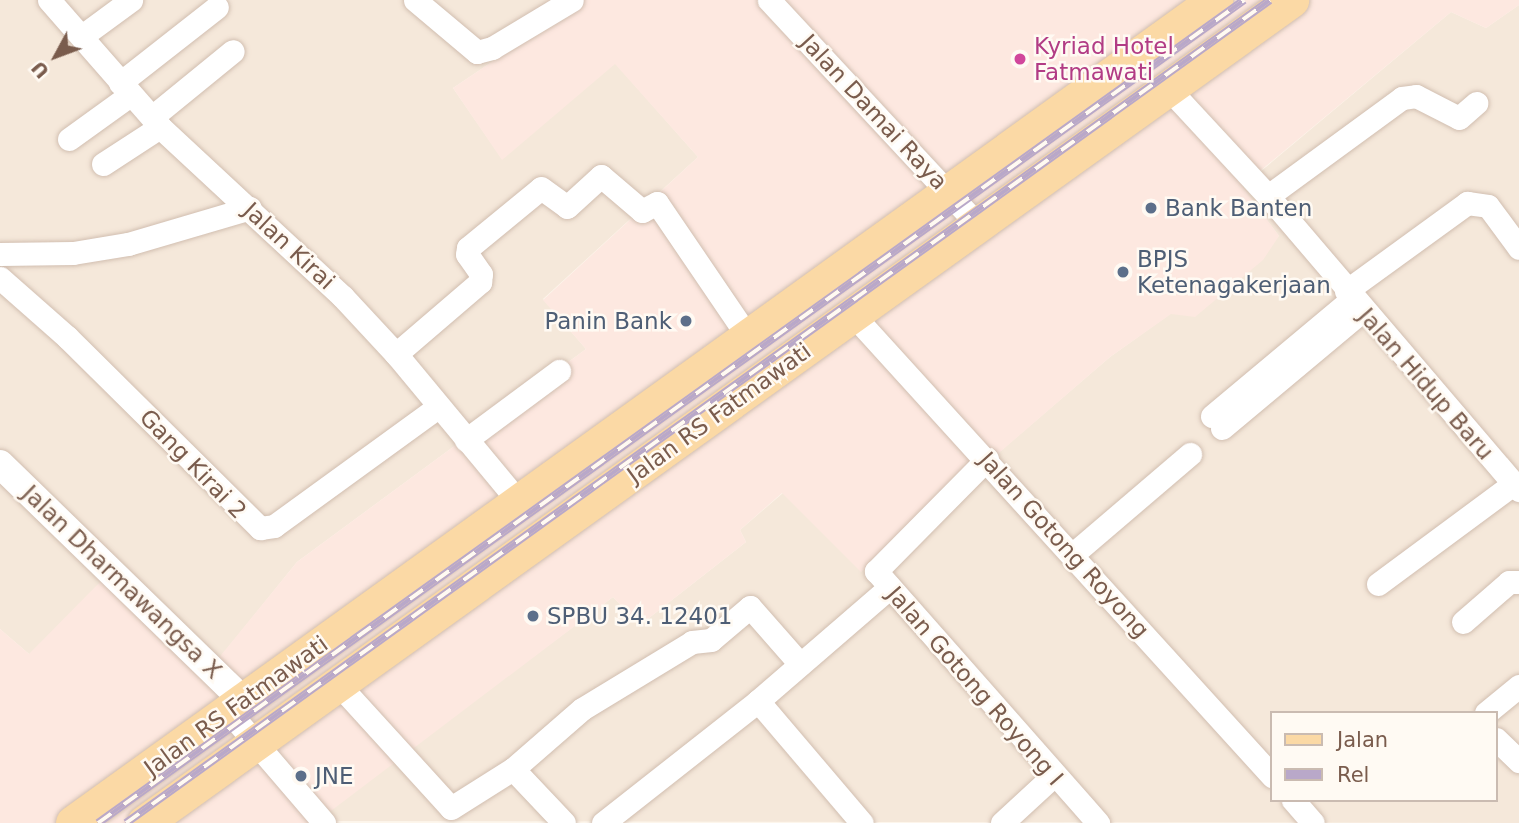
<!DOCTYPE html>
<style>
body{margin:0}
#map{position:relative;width:1519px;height:823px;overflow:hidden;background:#fdf6ec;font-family:"DejaVu Sans",sans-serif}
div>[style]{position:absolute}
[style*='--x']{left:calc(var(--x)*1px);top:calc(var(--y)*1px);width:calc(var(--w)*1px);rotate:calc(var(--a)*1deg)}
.residential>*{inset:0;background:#f5e8da}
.commercial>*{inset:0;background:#fde8e0}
.roads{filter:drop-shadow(0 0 2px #d1beb0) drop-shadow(0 0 2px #d1beb0)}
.minor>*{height:23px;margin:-11.5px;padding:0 11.5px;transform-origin:11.5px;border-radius:11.5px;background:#fff}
.tertiary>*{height:28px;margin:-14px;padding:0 14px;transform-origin:14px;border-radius:14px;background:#fff}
.primary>*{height:35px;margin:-17.5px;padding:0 17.5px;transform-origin:17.5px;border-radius:17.5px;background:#fbd9a5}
.rail>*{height:8px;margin-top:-4px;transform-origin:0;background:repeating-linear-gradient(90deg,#fffaf3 0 16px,#b9a8c9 0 32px);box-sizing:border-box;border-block:2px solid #b9a8c9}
.dots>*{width:19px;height:19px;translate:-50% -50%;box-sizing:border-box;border:4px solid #fffaf3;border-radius:50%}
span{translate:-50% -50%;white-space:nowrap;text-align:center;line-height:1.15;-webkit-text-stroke:5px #fffaf3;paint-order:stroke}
.hotel-label{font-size:23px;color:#b23c85}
.left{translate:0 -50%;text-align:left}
.street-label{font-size:23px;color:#7a5c4d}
.service-label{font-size:23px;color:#4e5e75}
.right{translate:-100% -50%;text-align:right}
.legend{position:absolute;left:1270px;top:711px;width:228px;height:91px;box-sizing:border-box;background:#fffaf3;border:2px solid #cabbb1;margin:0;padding:9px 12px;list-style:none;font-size:21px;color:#7a5c4d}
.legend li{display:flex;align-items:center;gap:14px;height:35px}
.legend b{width:35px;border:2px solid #cabbb1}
.north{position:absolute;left:21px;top:21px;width:70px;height:70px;-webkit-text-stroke:5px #fffaf3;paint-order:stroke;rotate:229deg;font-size:19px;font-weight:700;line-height:28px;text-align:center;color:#7a5c4d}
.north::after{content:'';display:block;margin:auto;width:24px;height:32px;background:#7a5c4d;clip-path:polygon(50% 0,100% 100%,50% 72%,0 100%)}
</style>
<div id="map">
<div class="residential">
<div style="clip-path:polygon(0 0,584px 0,453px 88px,502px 159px,615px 63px,698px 157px,543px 299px,586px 349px,297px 562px,204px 677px,29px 654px,0 629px)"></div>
<div style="clip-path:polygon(evenodd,1519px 5px,1519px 823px,314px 821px,613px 597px,640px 625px,746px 542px,740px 530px,783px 493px,861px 571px,1110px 357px,1279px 236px,1242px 187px,1451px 12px,1486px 28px,1519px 5px,1272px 713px,1496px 713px,1496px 800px,1272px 800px,1272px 713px)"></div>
</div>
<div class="commercial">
<div style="clip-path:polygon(584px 0,1519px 0,1519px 5px,1486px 28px,1451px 12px,1242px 186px,1279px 236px,1263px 260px,1195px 317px,1171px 314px,1110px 357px,861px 572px,782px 493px,740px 530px,746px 542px,640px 625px,613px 597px,315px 823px,0 823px,0 629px,29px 654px,102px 580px,204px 676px,297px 562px,586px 349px,543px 300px,698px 157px,615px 64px,502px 160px,453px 88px)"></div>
</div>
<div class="roads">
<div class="minor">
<div style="--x:49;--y:0;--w:169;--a:48.8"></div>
<div style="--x:160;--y:127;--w:250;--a:42.9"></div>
<div style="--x:343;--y:297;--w:78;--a:47.1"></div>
<div style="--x:396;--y:354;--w:192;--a:50.3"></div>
<div style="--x:415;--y:0;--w:81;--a:40"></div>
<div style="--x:477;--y:52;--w:16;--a:-15"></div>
<div style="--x:492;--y:48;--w:93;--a:-31"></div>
<div style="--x:769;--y:0;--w:309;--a:47.1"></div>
<div style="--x:82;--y:36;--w:61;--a:-36.3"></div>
<div style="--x:120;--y:83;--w:123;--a:-38.1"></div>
<div style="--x:1168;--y:88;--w:147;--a:47.2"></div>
<div style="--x:1268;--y:196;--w:387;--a:49.5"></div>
<div style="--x:152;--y:117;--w:104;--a:-39.2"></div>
<div style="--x:69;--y:139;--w:75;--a:-35.8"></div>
<div style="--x:103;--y:164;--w:68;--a:-33"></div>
<div style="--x:1268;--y:196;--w:166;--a:-36.2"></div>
<div style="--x:1402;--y:98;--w:14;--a:-8"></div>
<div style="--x:1416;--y:96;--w:48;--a:27.1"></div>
<div style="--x:1459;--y:118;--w:23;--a:-41"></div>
<div style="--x:0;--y:254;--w:73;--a:-0.8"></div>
<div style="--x:73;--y:253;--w:56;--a:-9.3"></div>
<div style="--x:128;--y:244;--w:127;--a:-16.4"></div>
<div style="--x:0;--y:278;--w:89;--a:41.4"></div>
<div style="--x:67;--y:337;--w:272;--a:44.7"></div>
<div style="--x:260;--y:528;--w:14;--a:-8"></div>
<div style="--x:274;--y:526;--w:203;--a:-36"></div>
<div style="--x:1346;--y:291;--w:150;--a:-36"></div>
<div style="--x:1467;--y:203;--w:21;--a:8"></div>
<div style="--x:1488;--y:206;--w:52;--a:53.6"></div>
<div style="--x:854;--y:316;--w:622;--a:47.74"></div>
<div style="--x:396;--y:354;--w:111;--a:-40.6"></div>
<div style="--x:480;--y:282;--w:8;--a:-83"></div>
<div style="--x:481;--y:274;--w:24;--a:-125"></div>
<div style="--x:467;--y:254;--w:6;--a:-81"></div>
<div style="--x:468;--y:248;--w:94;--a:-39.4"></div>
<div style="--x:541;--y:188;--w:32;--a:36"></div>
<div style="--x:567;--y:207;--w:46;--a:-42.4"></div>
<div style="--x:601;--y:176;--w:54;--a:40.5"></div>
<div style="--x:642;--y:211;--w:17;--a:-28"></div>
<div style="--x:657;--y:203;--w:162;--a:55.8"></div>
<div style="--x:1212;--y:416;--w:182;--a:-39.9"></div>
<div style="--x:1222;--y:428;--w:182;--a:-39.9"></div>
<div style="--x:466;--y:440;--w:116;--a:-36.6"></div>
<div style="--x:987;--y:459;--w:158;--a:134.7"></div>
<div style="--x:876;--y:571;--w:336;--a:48.6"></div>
<div style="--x:1073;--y:554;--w:154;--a:-40.5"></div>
<div style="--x:1378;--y:584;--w:168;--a:-36.5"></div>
<div style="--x:1463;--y:622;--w:61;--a:-41"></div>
<div style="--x:1509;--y:582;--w:10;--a:0"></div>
<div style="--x:339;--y:685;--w:166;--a:47.7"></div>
<div style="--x:451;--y:808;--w:73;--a:-32.2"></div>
<div style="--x:513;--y:769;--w:74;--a:46.6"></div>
<div style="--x:758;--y:701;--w:160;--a:49.6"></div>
<div style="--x:229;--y:712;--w:146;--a:49.4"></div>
<div style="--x:1486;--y:713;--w:43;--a:-39.3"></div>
<div style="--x:1496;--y:739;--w:32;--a:44"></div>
<div style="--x:513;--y:769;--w:91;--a:-41"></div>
<div style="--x:582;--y:709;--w:129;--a:-31.3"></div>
<div style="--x:692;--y:642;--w:19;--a:-6"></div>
<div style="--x:711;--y:640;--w:51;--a:-40.2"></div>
<div style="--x:750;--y:607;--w:76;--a:48.7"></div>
<div style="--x:1293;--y:800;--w:30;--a:49"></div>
<div style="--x:603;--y:823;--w:197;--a:-38.2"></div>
<div style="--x:758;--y:701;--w:174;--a:-40.8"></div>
<div style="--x:1002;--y:823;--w:69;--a:-42.7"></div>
</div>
<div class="tertiary">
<div style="--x:0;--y:464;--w:340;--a:44.2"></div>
</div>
<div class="primary">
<div style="--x:73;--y:823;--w:1408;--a:-35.78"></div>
<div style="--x:144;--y:823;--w:1412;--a:-35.66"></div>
</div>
</div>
<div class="rail">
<div style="--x:98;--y:823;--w:1411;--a:-35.68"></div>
<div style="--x:126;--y:823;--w:1409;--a:-35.73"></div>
</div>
<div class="dots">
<div style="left:1020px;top:59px;background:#d1479c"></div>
<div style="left:1151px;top:208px;background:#5c6f8a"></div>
<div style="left:1123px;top:272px;background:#5c6f8a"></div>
<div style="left:686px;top:321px;background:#5c6f8a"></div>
<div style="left:533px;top:616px;background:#5c6f8a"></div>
<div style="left:301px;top:776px;background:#5c6f8a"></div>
</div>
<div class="hotel-label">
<span class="left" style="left:1034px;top:59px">Kyriad Hotel<br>Fatmawati</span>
</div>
<div class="street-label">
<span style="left:874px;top:112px;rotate:47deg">Jalan Damai Raya</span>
<span style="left:289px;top:246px;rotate:43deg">Jalan Kirai</span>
<span style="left:1426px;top:384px;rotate:49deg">Jalan Hidup Baru</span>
<span style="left:719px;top:413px;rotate:-36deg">Jalan RS Fatmawati</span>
<span style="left:193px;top:464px;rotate:46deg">Gang Kirai 2</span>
<span style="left:1064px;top:545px;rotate:48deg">Jalan Gotong Royong</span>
<span style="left:122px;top:582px;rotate:44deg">Jalan Dharmawangsa X</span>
<span style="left:975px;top:686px;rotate:49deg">Jalan Gotong Royong I</span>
<span style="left:236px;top:706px;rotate:-36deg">Jalan RS Fatmawati</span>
</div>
<div class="service-label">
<span class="left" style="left:1165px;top:208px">Bank Banten</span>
<span class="left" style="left:1137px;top:272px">BPJS<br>Ketenagakerjaan</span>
<span class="right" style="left:672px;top:321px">Panin Bank</span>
<span class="left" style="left:547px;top:616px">SPBU 34. 12401</span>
<span class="left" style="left:315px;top:776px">JNE</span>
</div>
<ul class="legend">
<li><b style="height:9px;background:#fbd9a5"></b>Jalan</li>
<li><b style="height:9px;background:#b9a8c9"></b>Rel</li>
</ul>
<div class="north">U</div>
</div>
